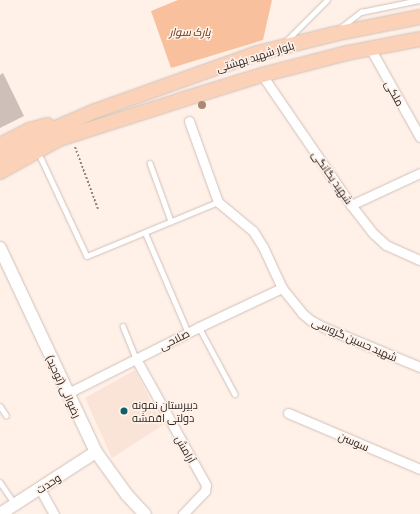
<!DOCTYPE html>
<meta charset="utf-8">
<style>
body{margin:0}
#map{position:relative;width:420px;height:514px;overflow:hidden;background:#fff0e8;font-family:Literata,Cairo,serif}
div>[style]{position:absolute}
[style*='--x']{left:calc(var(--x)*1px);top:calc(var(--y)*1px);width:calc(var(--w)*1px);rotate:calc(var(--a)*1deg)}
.built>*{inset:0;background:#f9e4d7}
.green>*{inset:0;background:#f9c09d}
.building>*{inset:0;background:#cec0b8}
.path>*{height:2px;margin-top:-1px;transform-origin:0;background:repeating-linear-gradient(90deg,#8d847e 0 2px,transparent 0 4px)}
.roads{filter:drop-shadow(0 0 1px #cfc1b9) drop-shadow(0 0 1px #cfc1b9)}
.lane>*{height:4.5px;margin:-2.25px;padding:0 2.25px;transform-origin:2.25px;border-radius:2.25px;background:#fff}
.street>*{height:9px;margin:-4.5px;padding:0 4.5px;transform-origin:4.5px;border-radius:4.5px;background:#fff}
.secondary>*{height:12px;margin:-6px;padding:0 6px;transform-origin:6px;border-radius:6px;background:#fff}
.primary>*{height:14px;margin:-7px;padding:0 7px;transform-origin:7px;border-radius:7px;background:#fbd2b8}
.trees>*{width:8px;height:8px;margin:-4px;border-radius:50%;background:#a98973}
.dots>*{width:11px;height:11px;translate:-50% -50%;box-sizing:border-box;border:2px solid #fff0e8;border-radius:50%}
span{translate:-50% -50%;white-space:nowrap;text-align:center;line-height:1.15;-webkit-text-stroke:3px #fff0e8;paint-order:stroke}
.park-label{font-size:11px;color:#633513;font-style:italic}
.street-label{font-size:11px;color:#2d2824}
.poi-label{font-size:11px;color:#2d2824}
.left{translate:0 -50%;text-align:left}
</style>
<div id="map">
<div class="built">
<div style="clip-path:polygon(135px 370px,163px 425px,112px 458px,85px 398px)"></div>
</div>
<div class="green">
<div style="clip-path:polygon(178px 0,272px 0,263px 40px,171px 68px,151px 11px)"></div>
</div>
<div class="building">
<div style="clip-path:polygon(3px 73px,24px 116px,0 128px,0 75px)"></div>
</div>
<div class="path">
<div style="--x:75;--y:147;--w:66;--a:69.6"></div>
</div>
<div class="roads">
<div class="lane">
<div style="--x:339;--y:29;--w:28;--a:-38"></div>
<div style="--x:361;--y:12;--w:59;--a:-11.7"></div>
<div style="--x:286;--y:41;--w:58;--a:-45"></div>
<div style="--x:41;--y:158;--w:108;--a:64.9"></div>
<div style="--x:87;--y:256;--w:142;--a:-22.4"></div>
<div style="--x:150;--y:163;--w:62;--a:70.1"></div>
<div style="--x:145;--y:232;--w:109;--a:66.7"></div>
<div style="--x:123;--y:326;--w:35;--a:68"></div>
<div style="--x:199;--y:327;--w:76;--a:61.8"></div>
<div style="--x:0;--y:406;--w:11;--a:56"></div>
<div style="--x:0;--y:482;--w:27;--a:56"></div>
</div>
<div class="street">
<div style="--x:370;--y:48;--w:102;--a:60.7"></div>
<div style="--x:262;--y:75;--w:158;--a:55.6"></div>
<div style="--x:351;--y:205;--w:37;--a:52"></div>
<div style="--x:374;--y:234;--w:16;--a:43"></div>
<div style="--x:386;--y:245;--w:37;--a:24"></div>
<div style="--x:189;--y:121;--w:86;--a:70.3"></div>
<div style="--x:218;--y:202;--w:45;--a:39.6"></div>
<div style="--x:253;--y:231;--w:19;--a:58"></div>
<div style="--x:263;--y:247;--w:45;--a:65.1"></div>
<div style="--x:282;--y:288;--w:32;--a:51"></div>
<div style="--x:302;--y:313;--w:11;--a:41"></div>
<div style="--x:310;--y:320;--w:15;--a:28"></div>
<div style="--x:323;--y:327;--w:105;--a:22.4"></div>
<div style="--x:351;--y:205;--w:76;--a:-24.9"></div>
<div style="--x:136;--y:359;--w:144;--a:60.9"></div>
<div style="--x:206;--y:485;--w:6;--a:99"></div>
<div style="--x:205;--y:491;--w:32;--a:134"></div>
<div style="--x:68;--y:393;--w:147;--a:-26.7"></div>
<div style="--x:199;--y:327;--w:92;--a:-25.2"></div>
<div style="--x:288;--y:413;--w:143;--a:23"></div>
<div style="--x:40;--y:489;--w:29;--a:61"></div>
</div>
<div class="secondary">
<div style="--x:0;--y:248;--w:225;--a:64.8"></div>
<div style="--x:96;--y:452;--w:53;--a:54.2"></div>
<div style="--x:127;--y:495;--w:26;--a:47"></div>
<div style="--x:0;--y:514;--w:114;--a:-32.9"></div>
</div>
<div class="primary">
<div style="--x:0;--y:145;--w:34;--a:-27"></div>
<div style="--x:30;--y:130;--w:18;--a:-16"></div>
<div style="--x:0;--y:159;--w:49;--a:-30.8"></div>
<div style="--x:42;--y:134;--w:58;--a:-23.5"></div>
<div style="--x:95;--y:111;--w:173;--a:-19.6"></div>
<div style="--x:258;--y:53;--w:78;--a:-14"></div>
<div style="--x:334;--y:34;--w:88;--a:-11.2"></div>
<div style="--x:0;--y:172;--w:68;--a:-29.2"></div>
<div style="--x:59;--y:139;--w:128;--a:-17.7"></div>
<div style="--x:181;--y:100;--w:85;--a:-17.2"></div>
<div style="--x:262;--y:75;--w:88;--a:-14.5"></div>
<div style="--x:347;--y:53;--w:74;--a:-10.9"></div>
</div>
</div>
<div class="trees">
<div style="left:202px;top:105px"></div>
</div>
<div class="dots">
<div style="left:124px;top:411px;background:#106167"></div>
</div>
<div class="park-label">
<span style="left:190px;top:31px">پارک سوار</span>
</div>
<div class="street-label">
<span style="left:255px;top:56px;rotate:-17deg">بلوار شهید بهشتی</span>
<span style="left:395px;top:93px;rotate:61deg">ملکی</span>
<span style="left:333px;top:177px;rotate:55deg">شهید یگانگی</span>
<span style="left:174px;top:339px;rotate:-27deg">صلاحی</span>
<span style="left:355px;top:339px;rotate:24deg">شهید حسین گروسی</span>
<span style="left:64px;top:386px;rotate:65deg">رضوانی (توحید)</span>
<span style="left:354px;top:441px;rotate:23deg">سوسن</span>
<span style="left:186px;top:449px;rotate:61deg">آرامش</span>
<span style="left:48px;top:483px;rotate:-33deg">وحدت</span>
</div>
<div class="poi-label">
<span class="left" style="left:132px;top:411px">دبیرستان نمونه<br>دولتی اقمشه</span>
</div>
</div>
